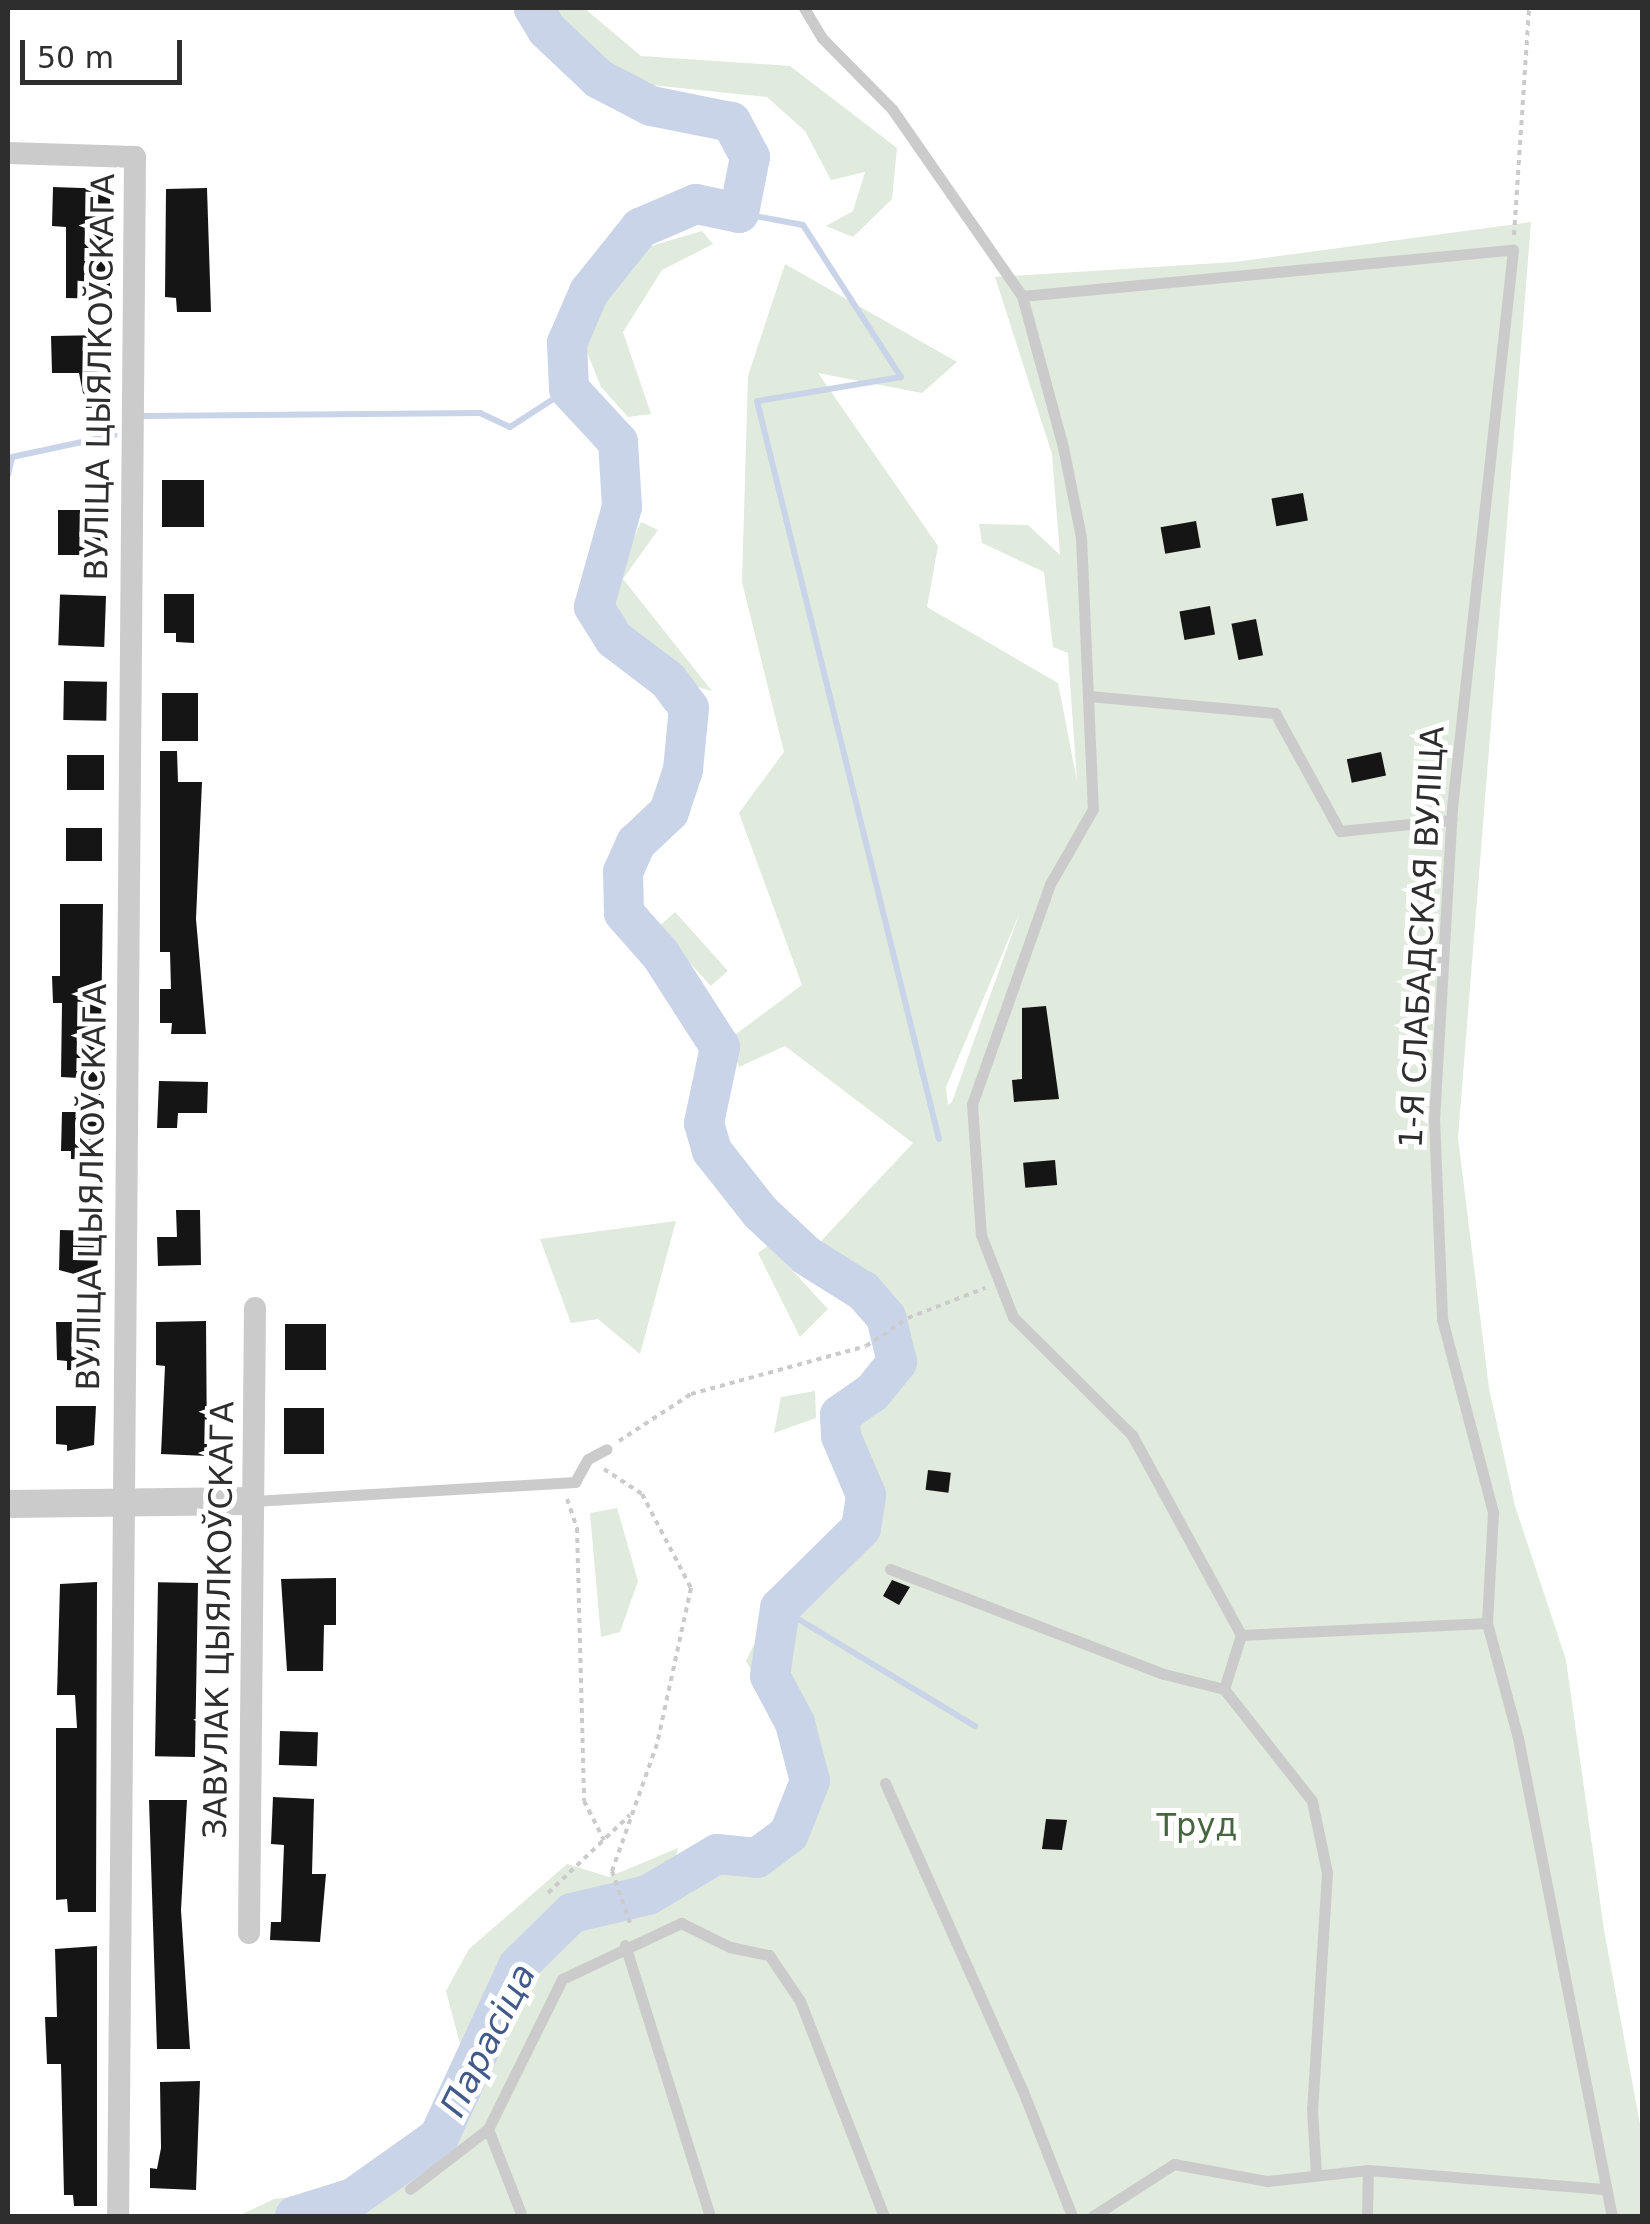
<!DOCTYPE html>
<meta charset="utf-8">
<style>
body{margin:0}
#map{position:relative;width:1650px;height:2224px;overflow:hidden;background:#fff;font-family:"DejaVu Sans",sans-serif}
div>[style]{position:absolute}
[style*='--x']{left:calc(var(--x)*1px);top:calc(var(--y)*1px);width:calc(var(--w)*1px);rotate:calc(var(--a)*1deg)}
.green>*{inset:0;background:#e0eadd;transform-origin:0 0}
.stream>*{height:6px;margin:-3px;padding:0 3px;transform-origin:3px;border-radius:3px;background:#cad4e9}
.river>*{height:40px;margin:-20px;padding:0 20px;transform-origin:20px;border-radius:20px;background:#cad4e9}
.building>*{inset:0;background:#151515;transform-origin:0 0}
.path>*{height:4px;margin-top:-2px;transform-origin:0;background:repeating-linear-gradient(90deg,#cbcbcb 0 5px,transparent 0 10px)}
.service>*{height:11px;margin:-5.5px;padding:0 5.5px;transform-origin:5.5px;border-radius:5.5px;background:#cbcbcb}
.minor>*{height:22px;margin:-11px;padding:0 11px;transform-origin:11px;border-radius:11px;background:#cbcbcb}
.tertiary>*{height:28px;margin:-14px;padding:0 14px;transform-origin:14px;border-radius:14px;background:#cbcbcb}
span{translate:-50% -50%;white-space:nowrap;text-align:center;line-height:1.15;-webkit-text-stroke:10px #fff;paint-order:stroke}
.street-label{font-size:32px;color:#2e2e2e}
.park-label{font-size:32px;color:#46663f}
.water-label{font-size:35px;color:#425a8a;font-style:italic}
.frame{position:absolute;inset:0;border:10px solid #2e2e2e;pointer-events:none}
.scale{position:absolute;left:20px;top:40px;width:162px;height:45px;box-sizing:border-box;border:5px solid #2e2e2e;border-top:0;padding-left:12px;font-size:30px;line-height:35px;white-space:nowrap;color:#2e2e2e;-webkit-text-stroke:8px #fff;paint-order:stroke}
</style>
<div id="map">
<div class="green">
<div style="clip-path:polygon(584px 8px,641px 56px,790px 66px,897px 148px,892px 199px,853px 237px,826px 226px,853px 211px,865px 172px,831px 180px,805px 131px,767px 97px,652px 85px,604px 65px,550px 9px)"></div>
<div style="clip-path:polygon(evenodd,1531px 222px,1458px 1138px,1489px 1388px,1515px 1506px,1566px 1660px,1604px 1930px,1642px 2135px,1642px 2216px,238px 2216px,274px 2199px,368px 2187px,439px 2137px,448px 2120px,460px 2044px,446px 1991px,469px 1949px,567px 1864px,609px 1877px,678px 1848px,670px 1881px,717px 1854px,757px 1858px,784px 1838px,805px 1793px,787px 1735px,746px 1661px,785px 1581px,838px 1554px,861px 1528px,866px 1495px,841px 1436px,840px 1415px,872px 1393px,897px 1362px,886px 1317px,863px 1291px,807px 1256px,913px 1143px,785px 1046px,739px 1067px,728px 1040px,802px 985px,739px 813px,784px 752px,742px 582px,748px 376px,785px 264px,957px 362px,922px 393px,818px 373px,938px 546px,927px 607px,1058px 683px,1077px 781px,1068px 653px,1053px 647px,1044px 572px,982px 543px,979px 524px,1028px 525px,1060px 555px,1052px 454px,995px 277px,1235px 262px,1531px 222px,1020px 912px,952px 1102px,948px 1105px,946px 1087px,1020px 912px)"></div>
<div style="clip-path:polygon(702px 231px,713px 244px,662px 270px,623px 332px,651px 414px,628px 417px,601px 387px,583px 342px,615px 272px,641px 249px)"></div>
<div style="clip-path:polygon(641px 522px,658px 530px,623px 579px,712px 691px,691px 685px,605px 603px)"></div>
<div style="left:675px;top:912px;width:79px;height:23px;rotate:48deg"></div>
<div style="clip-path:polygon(676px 1221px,640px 1354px,598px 1319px,571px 1323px,540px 1239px)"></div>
<div style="clip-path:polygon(769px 1245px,828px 1309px,800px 1337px,758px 1253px)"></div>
<div style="clip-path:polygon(815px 1391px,816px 1418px,774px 1433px,781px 1397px)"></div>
<div style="clip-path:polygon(617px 1508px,638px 1581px,620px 1632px,601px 1637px,590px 1513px)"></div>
</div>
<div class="stream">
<div style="--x:739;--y:213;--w:65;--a:10.6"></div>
<div style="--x:803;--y:225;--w:181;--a:57.2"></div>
<div style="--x:901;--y:377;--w:146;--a:170.5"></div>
<div style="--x:757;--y:401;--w:760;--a:76.15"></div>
<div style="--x:143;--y:416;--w:337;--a:-0.5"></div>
<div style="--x:480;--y:413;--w:33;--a:25"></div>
<div style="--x:510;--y:427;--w:70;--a:-32.8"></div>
<div style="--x:8;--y:475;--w:18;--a:-77"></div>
<div style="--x:12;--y:457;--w:105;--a:-12.1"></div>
<div style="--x:780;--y:1608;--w:228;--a:31.2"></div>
</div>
<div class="river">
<div style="--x:295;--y:2216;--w:61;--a:-17.2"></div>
<div style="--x:353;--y:2198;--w:105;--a:-35.3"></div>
<div style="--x:439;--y:2137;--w:188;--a:-65.2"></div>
<div style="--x:518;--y:1966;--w:76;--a:-44.5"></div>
<div style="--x:572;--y:1913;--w:78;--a:-13.3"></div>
<div style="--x:648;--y:1895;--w:80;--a:-30.7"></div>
<div style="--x:717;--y:1854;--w:40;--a:5.7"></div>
<div style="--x:757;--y:1858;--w:40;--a:-37"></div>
<div style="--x:789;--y:1834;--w:57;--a:-68.4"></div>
<div style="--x:810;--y:1781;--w:60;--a:-104.5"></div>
<div style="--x:795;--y:1723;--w:53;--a:-118"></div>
<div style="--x:770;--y:1676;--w:69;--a:-81.6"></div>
<div style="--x:780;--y:1608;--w:114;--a:-44.6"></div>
<div style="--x:861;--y:1528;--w:33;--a:-81"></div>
<div style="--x:866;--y:1495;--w:64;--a:-113"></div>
<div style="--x:841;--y:1436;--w:21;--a:-93"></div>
<div style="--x:840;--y:1415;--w:39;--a:-35"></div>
<div style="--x:872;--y:1393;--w:40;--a:-51"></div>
<div style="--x:897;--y:1362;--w:46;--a:-103.7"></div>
<div style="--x:886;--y:1317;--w:35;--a:-131"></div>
<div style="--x:863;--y:1291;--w:66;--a:-148"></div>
<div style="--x:807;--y:1256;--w:64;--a:-136.9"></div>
<div style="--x:760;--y:1212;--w:78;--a:-128.2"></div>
<div style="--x:712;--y:1151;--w:29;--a:-106"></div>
<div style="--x:704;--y:1123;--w:78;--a:-78.1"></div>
<div style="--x:720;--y:1047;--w:109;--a:-122.7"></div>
<div style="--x:661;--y:955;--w:56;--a:-131.4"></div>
<div style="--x:624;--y:913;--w:41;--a:-91.4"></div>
<div style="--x:623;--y:872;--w:32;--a:-66"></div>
<div style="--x:636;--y:843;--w:45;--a:-43.2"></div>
<div style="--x:669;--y:812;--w:44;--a:-71.6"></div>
<div style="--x:683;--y:770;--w:62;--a:-84.5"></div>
<div style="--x:689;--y:708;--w:35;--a:-127"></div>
<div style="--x:668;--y:680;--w:68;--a:-142.8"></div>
<div style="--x:614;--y:639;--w:38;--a:-122"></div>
<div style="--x:594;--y:607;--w:104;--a:-74.4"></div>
<div style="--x:622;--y:507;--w:65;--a:-93.5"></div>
<div style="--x:618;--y:442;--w:72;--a:-132.8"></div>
<div style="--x:569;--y:389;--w:46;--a:-92.5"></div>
<div style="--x:567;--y:343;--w:56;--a:-66.7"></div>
<div style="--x:589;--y:292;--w:82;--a:-51.4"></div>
<div style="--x:640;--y:228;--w:61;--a:-23.2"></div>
<div style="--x:696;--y:204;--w:44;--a:11.8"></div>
<div style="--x:739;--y:213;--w:57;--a:-78.9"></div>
<div style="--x:750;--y:157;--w:40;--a:-118"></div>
<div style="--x:731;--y:122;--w:82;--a:-168.7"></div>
<div style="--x:651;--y:106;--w:59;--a:-152.6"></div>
<div style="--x:599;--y:79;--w:71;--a:-136.7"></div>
<div style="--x:547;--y:30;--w:26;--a:-121"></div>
</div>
<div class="building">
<div style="clip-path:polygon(53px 187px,110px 189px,110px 299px,66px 298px,66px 227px,52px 226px)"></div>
<div style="clip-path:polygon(207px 188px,211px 312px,177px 312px,176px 298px,165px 297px,166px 189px)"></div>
<div style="clip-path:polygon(105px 335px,105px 407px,86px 408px,79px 373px,52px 373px,51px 336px)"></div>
<div style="left:162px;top:480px;width:42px;height:47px"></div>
<div style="left:1303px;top:493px;width:28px;height:32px;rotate:80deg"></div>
<div style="left:105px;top:510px;width:45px;height:47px;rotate:90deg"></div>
<div style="left:1196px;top:521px;width:27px;height:36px;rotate:80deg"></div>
<div style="clip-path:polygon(164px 594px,194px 594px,194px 643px,176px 642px,176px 633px,164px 633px)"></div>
<div style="left:106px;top:596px;width:51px;height:46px;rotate:92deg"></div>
<div style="left:1210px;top:606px;width:29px;height:31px;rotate:80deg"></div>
<div style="left:1256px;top:619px;width:37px;height:25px;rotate:79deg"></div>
<div style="left:64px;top:681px;width:43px;height:39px;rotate:1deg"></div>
<div style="left:198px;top:693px;width:48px;height:36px;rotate:90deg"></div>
<div style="clip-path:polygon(160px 751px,177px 751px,178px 782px,202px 782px,196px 919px,206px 1034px,171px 1034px,172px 1023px,160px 1023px,160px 989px,171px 989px,170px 952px,160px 952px)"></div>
<div style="left:1381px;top:752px;width:24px;height:35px;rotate:78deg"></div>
<div style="left:67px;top:755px;width:37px;height:35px"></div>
<div style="left:66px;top:828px;width:36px;height:33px"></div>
<div style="clip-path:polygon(60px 904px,103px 904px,99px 1152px,91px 1152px,91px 1160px,71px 1159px,71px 1151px,61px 1151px,62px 1112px,79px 1112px,79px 1078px,61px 1077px,62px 1003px,53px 1003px,52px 976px,60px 976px)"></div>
<div style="clip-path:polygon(1046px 1006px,1059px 1099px,1014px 1102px,1012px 1080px,1022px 1079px,1022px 1008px)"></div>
<div style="clip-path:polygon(159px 1081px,208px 1082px,207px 1113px,178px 1113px,177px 1128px,157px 1128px)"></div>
<div style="left:1055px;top:1160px;width:25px;height:32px;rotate:85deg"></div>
<div style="clip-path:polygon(176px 1210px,200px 1210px,201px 1265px,158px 1266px,157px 1237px,177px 1237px)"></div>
<div style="clip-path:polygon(60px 1230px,100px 1231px,97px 1271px,89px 1271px,89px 1278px,59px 1270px)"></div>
<div style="clip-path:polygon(206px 1321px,207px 1456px,161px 1454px,165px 1366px,156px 1365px,156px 1322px)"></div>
<div style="clip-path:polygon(56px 1322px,97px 1322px,97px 1362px,85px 1361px,85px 1371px,67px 1370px,67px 1361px,57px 1360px)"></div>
<div style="left:285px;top:1324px;width:41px;height:46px"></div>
<div style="clip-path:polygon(56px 1406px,96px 1406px,94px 1445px,67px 1451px,67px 1445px,56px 1444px)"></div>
<div style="left:284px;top:1408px;width:40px;height:46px"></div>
<div style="left:928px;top:1470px;width:23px;height:20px;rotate:7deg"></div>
<div style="clip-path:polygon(336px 1578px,336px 1625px,324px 1625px,323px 1671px,287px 1671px,281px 1579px)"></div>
<div style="clip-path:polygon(892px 1580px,910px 1587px,899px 1605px,883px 1596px)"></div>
<div style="clip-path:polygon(97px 1582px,96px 1912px,68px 1912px,67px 1899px,56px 1900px,56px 1728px,77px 1728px,75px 1695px,57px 1695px,60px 1584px)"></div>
<div style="left:198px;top:1583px;width:174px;height:40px;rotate:91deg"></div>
<div style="left:280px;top:1731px;width:38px;height:34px;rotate:2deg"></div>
<div style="clip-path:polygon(273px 1797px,314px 1799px,312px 1874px,326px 1874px,320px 1942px,270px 1940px,271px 1922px,281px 1922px,284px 1845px,271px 1844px)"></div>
<div style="clip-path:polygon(149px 1800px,187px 1800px,181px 1910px,190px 2049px,157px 2049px)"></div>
<div style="clip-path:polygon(1046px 1819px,1067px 1820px,1062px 1850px,1042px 1849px)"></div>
<div style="clip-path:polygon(97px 1946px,97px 2206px,74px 2206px,73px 2195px,64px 2195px,61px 2064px,47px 2064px,45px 2017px,57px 2017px,55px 1949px)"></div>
<div style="clip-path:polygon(200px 2081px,196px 2190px,150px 2188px,150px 2168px,157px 2169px,161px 2148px,160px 2082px)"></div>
</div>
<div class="path">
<div style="--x:1514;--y:235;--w:227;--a:-86.2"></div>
<div style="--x:619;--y:1441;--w:86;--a:-33.1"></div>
<div style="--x:691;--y:1394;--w:181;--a:-15.3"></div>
<div style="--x:866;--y:1346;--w:50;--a:-33.7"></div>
<div style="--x:908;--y:1318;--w:83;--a:-21.3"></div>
<div style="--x:604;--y:1469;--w:45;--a:33.3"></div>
<div style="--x:642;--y:1494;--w:106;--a:62.5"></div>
<div style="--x:691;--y:1588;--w:160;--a:102.3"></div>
<div style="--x:657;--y:1744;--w:135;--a:109.5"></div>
<div style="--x:612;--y:1871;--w:58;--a:70.9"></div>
<div style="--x:567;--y:1499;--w:31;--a:71"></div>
<div style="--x:577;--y:1528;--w:273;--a:88.5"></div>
<div style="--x:584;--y:1801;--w:44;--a:62.9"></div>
<div style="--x:548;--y:1893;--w:113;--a:-43.6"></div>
</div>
<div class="service">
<div style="--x:804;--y:8;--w:35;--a:59"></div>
<div style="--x:822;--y:38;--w:100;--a:45.4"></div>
<div style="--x:892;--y:109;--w:228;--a:55.2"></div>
<div style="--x:1022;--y:296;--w:156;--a:74.8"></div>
<div style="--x:1063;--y:447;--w:92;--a:78.7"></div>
<div style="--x:1081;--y:537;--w:272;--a:87.5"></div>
<div style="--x:1093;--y:809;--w:86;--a:119.8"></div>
<div style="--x:1050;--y:884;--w:233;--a:109.5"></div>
<div style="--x:972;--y:1104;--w:131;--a:86.1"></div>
<div style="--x:981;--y:1235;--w:88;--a:68.7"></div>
<div style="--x:1013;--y:1317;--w:168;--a:44.8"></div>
<div style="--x:1132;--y:1435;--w:228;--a:61.4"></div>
<div style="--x:1241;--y:1635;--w:57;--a:107.5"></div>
<div style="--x:1022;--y:296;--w:493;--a:-5.4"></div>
<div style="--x:1513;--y:250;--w:561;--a:96.24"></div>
<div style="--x:1452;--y:808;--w:311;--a:93.3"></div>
<div style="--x:1434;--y:1118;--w:201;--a:87.7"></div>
<div style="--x:1442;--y:1319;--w:200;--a:75.2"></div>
<div style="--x:1493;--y:1512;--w:111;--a:93.1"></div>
<div style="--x:1487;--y:1623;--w:119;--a:74.9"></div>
<div style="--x:1518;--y:1738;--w:487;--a:78.9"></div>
<div style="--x:1089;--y:696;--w:187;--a:5.2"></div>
<div style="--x:1275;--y:713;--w:135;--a:61.2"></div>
<div style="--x:1340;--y:831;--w:112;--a:-5.7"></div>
<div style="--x:254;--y:1501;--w:322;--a:-3.4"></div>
<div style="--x:575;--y:1482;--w:26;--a:-61"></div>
<div style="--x:588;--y:1459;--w:21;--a:-28"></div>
<div style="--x:890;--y:1569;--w:293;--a:21"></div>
<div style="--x:1164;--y:1674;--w:62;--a:14"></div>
<div style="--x:1241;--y:1635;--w:246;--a:-2.8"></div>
<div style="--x:1224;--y:1689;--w:142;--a:51.8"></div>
<div style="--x:1312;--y:1801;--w:74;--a:78.2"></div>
<div style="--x:1327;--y:1873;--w:236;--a:93.6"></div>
<div style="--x:1312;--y:2109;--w:66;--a:86.5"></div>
<div style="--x:885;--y:1783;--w:335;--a:65.9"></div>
<div style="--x:1022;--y:2089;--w:136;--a:68.5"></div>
<div style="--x:625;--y:1945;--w:284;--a:72.6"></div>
<div style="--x:488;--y:2129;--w:93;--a:68.7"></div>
<div style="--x:410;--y:2189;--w:98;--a:-37.6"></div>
<div style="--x:488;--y:2129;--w:167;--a:-63.7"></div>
<div style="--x:562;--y:1979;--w:132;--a:-25.2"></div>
<div style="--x:681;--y:1923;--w:55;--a:26.1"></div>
<div style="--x:730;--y:1947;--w:40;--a:12"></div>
<div style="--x:769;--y:1955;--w:55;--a:56"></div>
<div style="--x:800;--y:2001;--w:231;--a:68.7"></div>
<div style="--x:1093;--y:2216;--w:96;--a:-32.7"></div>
<div style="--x:1174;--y:2164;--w:95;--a:10.4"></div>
<div style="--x:1267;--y:2181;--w:102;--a:-6.2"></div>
<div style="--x:1368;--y:2170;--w:236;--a:4.6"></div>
<div style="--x:1367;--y:2216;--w:46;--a:-88.8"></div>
</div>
<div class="minor">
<div style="--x:8;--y:153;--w:127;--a:1.8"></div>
<div style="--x:135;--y:157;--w:2059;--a:90.47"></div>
<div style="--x:249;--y:1933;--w:625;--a:-89.45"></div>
</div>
<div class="tertiary">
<div style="--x:8;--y:1504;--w:241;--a:-0.7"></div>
</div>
<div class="street-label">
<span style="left:100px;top:377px;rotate:-89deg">ВУЛІЦА ЦЫЯЛКОЎСКАГА</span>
<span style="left:1422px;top:937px;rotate:-87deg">1-Я СЛАБАДСКАЯ ВУЛІЦА</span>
<span style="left:92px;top:1187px;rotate:-89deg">ВУЛІЦА ЦЫЯЛКОЎСКАГА</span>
<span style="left:219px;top:1620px;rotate:-89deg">ЗАВУЛАК ЦЫЯЛКОЎСКАГА</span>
</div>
<div class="park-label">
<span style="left:1197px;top:1825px">Труд</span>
</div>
<div class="water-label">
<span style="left:488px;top:2040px;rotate:-63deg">Парасіца</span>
</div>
<div class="frame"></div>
<div class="scale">50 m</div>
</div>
